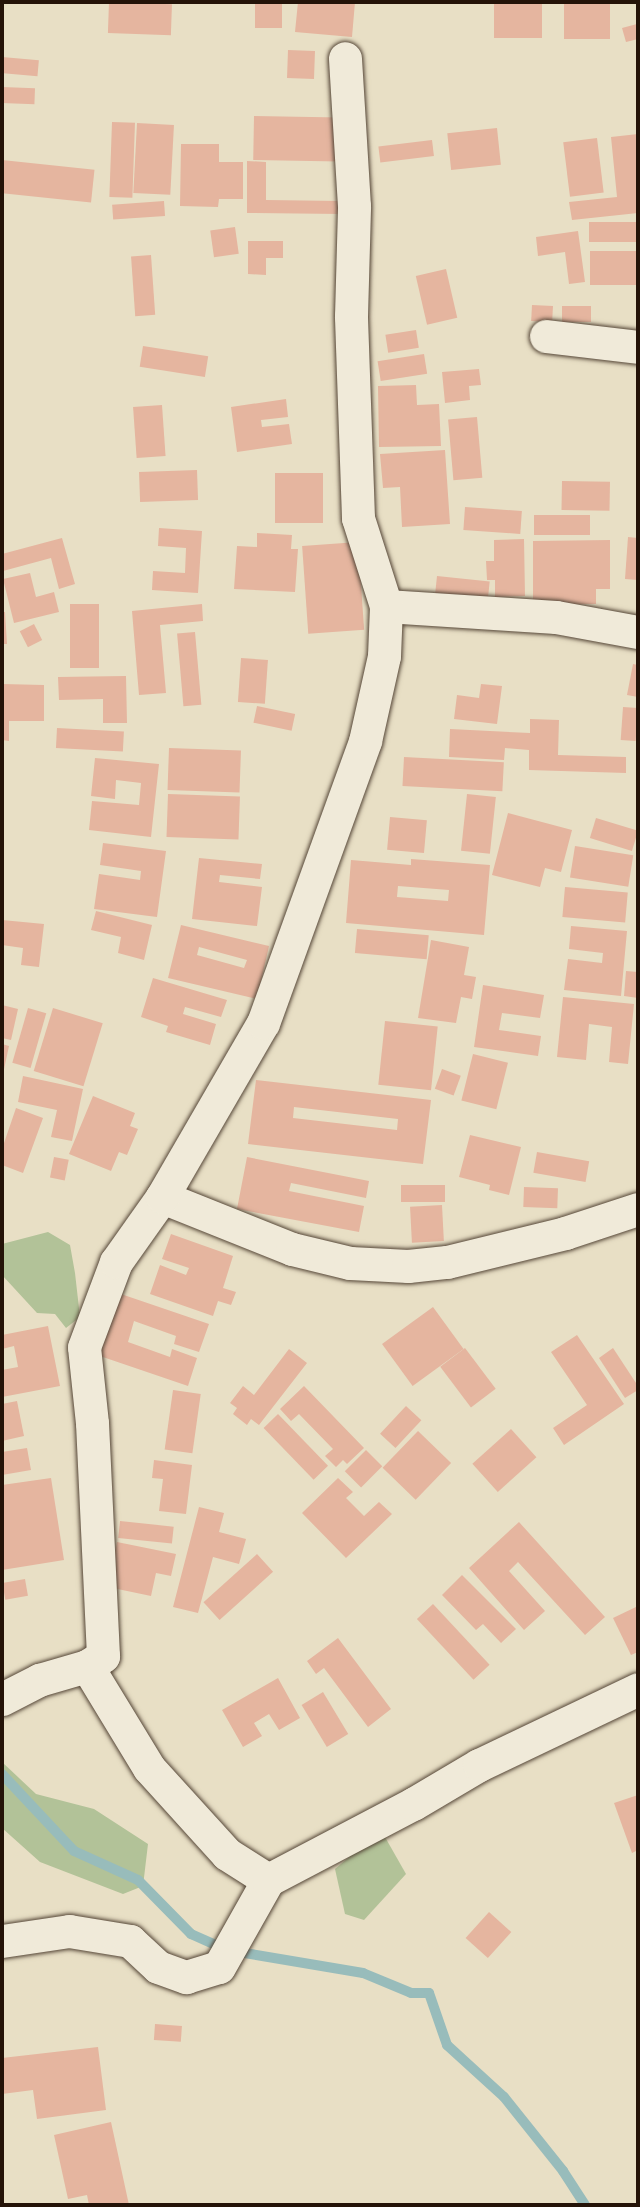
<!DOCTYPE html>
<style>
body{margin:0}
#map{position:relative;width:640px;height:2207px;overflow:hidden;background:#e8dfc5;font-family:"IM FELL Double Pica",serif}
div>[style]{position:absolute}
[style*='--x']{left:calc(var(--x)*1px);top:calc(var(--y)*1px);width:calc(var(--w)*1px);rotate:calc(var(--a)*1deg)}
.green>*{inset:0;background:#b2c298}
.stream>*{height:10px;margin:-5px;padding:0 5px;transform-origin:5px;border-radius:5px;background:#98bcbb}
.building>*{inset:0;background:#e5b59f;transform-origin:0 0}
.roads{filter:drop-shadow(0 0 2px #554637) drop-shadow(0 0 2px #554637)}
.minor>*{height:33px;margin:-16.5px;padding:0 16.5px;transform-origin:16.5px;border-radius:16.5px;background:#f0ead9}
span{translate:-50% -50%;white-space:nowrap;text-align:center;line-height:1.15;-webkit-text-stroke:5px #f0ead9;paint-order:stroke}
.frame{position:absolute;inset:0;border:4px solid #241308;pointer-events:none}
</style>
<div id="map">
<div class="green">
<div style="clip-path:polygon(48px 1232px,70px 1245px,75px 1273px,80px 1317px,66px 1328px,55px 1314px,37px 1313px,2px 1275px,2px 1244px)"></div>
<div style="clip-path:polygon(2px 1762px,36px 1794px,94px 1809px,148px 1844px,143px 1886px,123px 1894px,40px 1862px,2px 1828px)"></div>
<div style="clip-path:polygon(381px 1830px,406px 1874px,364px 1920px,345px 1914px,335px 1869px)"></div>
</div>
<div class="stream">
<div style="--x:2;--y:1774;--w:105;--a:46.9"></div>
<div style="--x:74;--y:1851;--w:70;--a:24.4"></div>
<div style="--x:138;--y:1880;--w:76;--a:45.5"></div>
<div style="--x:191;--y:1934;--w:39;--a:24"></div>
<div style="--x:227;--y:1950;--w:138;--a:9.6"></div>
<div style="--x:363;--y:1973;--w:52;--a:22.6"></div>
<div style="--x:411;--y:1993;--w:18;--a:0"></div>
<div style="--x:429;--y:1993;--w:55;--a:70.9"></div>
<div style="--x:447;--y:2045;--w:77;--a:42.4"></div>
<div style="--x:504;--y:2097;--w:95;--a:51.4"></div>
<div style="--x:563;--y:2171;--w:40;--a:57.1"></div>
</div>
<div class="building">
<div style="left:109px;top:2px;width:63px;height:31px;rotate:2deg"></div>
<div style="left:255px;top:2px;width:27px;height:26px"></div>
<div style="clip-path:polygon(298px 2px,355px 2px,352px 37px,295px 32px)"></div>
<div style="left:494px;top:2px;width:48px;height:36px"></div>
<div style="left:564px;top:2px;width:46px;height:37px"></div>
<div style="clip-path:polygon(637px 24px,638px 39px,626px 42px,622px 28px)"></div>
<div style="left:288px;top:50px;width:27px;height:28px;rotate:2deg"></div>
<div style="left:2px;top:57px;width:37px;height:16px;rotate:5deg"></div>
<div style="left:2px;top:87px;width:33px;height:16px;rotate:2deg"></div>
<div style="left:254px;top:116px;width:86px;height:44px;rotate:1deg"></div>
<div style="left:112px;top:122px;width:23px;height:75px;rotate:2deg"></div>
<div style="left:137px;top:123px;width:37px;height:70px;rotate:3deg"></div>
<div style="left:497px;top:128px;width:37px;height:50px;rotate:84deg"></div>
<div style="clip-path:polygon(638px 134px,638px 213px,572px 220px,569px 202px,617px 197px,611px 137px)"></div>
<div style="left:597px;top:138px;width:55px;height:34px;rotate:83deg"></div>
<div style="left:432px;top:140px;width:16px;height:54px;rotate:83deg"></div>
<div style="clip-path:polygon(181px 144px,219px 144px,219px 162px,243px 162px,243px 199px,219px 199px,218px 207px,180px 206px)"></div>
<div style="left:2px;top:160px;width:93px;height:33px;rotate:6deg"></div>
<div style="clip-path:polygon(247px 161px,266px 162px,266px 200px,341px 201px,341px 214px,247px 213px)"></div>
<div style="left:164px;top:201px;width:15px;height:52px;rotate:86deg"></div>
<div style="left:638px;top:222px;width:20px;height:49px;rotate:90deg"></div>
<div style="left:235px;top:227px;width:27px;height:25px;rotate:82deg"></div>
<div style="clip-path:polygon(578px 231px,585px 282px,569px 284px,565px 252px,538px 256px,536px 237px)"></div>
<div style="clip-path:polygon(248px 241px,283px 241px,283px 258px,266px 258px,266px 275px,248px 274px)"></div>
<div style="left:638px;top:251px;width:34px;height:48px;rotate:90deg"></div>
<div style="left:151px;top:255px;width:60px;height:20px;rotate:86deg"></div>
<div style="left:446px;top:269px;width:50px;height:31px;rotate:77deg"></div>
<div style="left:532px;top:305px;width:21px;height:16px;rotate:3deg"></div>
<div style="left:562px;top:306px;width:29px;height:16px"></div>
<div style="left:416px;top:330px;width:18px;height:31px;rotate:81deg"></div>
<div style="left:143px;top:346px;width:66px;height:21px;rotate:9deg"></div>
<div style="left:424px;top:354px;width:20px;height:47px;rotate:81deg"></div>
<div style="clip-path:polygon(479px 369px,481px 385px,469px 386px,470px 400px,445px 403px,442px 372px)"></div>
<div style="clip-path:polygon(416px 385px,417px 405px,439px 404px,441px 446px,379px 447px,378px 386px)"></div>
<div style="clip-path:polygon(286px 399px,288px 417px,261px 420px,262px 427px,289px 424px,292px 444px,237px 452px,231px 407px)"></div>
<div style="left:162px;top:405px;width:51px;height:29px;rotate:86deg"></div>
<div style="left:477px;top:417px;width:61px;height:29px;rotate:85deg"></div>
<div style="clip-path:polygon(445px 450px,450px 524px,402px 527px,400px 487px,383px 488px,380px 454px)"></div>
<div style="left:197px;top:470px;width:30px;height:58px;rotate:88deg"></div>
<div style="left:275px;top:473px;width:48px;height:50px"></div>
<div style="left:562px;top:481px;width:48px;height:29px;rotate:1deg"></div>
<div style="left:465px;top:507px;width:57px;height:23px;rotate:4deg"></div>
<div style="left:590px;top:515px;width:20px;height:56px;rotate:90deg"></div>
<div style="clip-path:polygon(159px 528px,202px 531px,198px 593px,152px 590px,153px 571px,185px 573px,186px 548px,158px 546px)"></div>
<div style="clip-path:polygon(257px 533px,292px 535px,291px 549px,298px 549px,295px 592px,234px 589px,237px 546px,257px 547px)"></div>
<div style="clip-path:polygon(628px 537px,638px 538px,638px 580px,625px 579px)"></div>
<div style="clip-path:polygon(62px 538px,75px 584px,59px 589px,51px 558px,3px 571px,2px 554px)"></div>
<div style="clip-path:polygon(524px 539px,525px 596px,495px 597px,495px 580px,487px 580px,486px 561px,494px 561px,494px 540px)"></div>
<div style="clip-path:polygon(610px 540px,610px 589px,596px 589px,596px 604px,533px 605px,533px 541px)"></div>
<div style="left:358px;top:542px;width:88px;height:56px;rotate:86deg"></div>
<div style="clip-path:polygon(30px 573px,36px 597px,54px 592px,59px 612px,14px 623px,3px 579px)"></div>
<div style="left:437px;top:576px;width:53px;height:21px;rotate:6deg"></div>
<div style="left:70px;top:604px;width:29px;height:64px"></div>
<div style="clip-path:polygon(202px 604px,203px 621px,160px 625px,166px 693px,139px 695px,132px 611px)"></div>
<div style="clip-path:polygon(2px 612px,5px 612px,7px 644px,2px 644px)"></div>
<div style="left:34px;top:624px;width:18px;height:16px;rotate:63deg"></div>
<div style="left:195px;top:632px;width:73px;height:18px;rotate:85deg"></div>
<div style="left:241px;top:658px;width:27px;height:44px;rotate:4deg"></div>
<div style="clip-path:polygon(633px 664px,638px 665px,638px 697px,627px 695px)"></div>
<div style="clip-path:polygon(126px 676px,127px 723px,103px 723px,103px 699px,59px 700px,58px 677px)"></div>
<div style="clip-path:polygon(2px 684px,44px 685px,44px 721px,9px 721px,9px 741px,2px 740px)"></div>
<div style="clip-path:polygon(481px 684px,502px 686px,497px 724px,454px 719px,457px 695px,479px 698px)"></div>
<div style="left:257px;top:706px;width:39px;height:17px;rotate:12deg"></div>
<div style="left:623px;top:707px;width:15px;height:33px;rotate:4deg"></div>
<div style="clip-path:polygon(530px 719px,559px 720px,558px 755px,626px 757px,626px 773px,529px 770px,529px 750px,505px 748px,504px 760px,449px 757px,450px 729px,530px 733px)"></div>
<div style="left:57px;top:728px;width:67px;height:20px;rotate:3deg"></div>
<div style="left:169px;top:748px;width:72px;height:42px;rotate:2deg"></div>
<div style="left:404px;top:757px;width:100px;height:29px;rotate:3deg"></div>
<div style="clip-path:polygon(95px 758px,159px 764px,151px 837px,89px 830px,92px 801px,139px 805px,141px 783px,116px 780px,115px 799px,91px 796px)"></div>
<div style="left:168px;top:794px;width:72px;height:43px;rotate:2deg"></div>
<div style="left:467px;top:794px;width:29px;height:57px;rotate:6deg"></div>
<div style="clip-path:polygon(508px 813px,572px 830px,561px 872px,545px 868px,540px 887px,492px 875px)"></div>
<div style="left:390px;top:817px;width:37px;height:33px;rotate:5deg"></div>
<div style="left:596px;top:818px;width:44px;height:21px;rotate:17deg"></div>
<div style="clip-path:polygon(103px 843px,166px 851px,157px 917px,94px 909px,99px 874px,140px 880px,141px 871px,100px 865px)"></div>
<div style="left:575px;top:846px;width:59px;height:32px;rotate:9deg"></div>
<div style="clip-path:polygon(199px 858px,262px 864px,260px 879px,220px 875px,219px 882px,262px 887px,257px 926px,192px 919px)"></div>
<div style="clip-path:polygon(evenodd,411px 859px,490px 865px,484px 935px,346px 923px,351px 860px,411px 865px,411px 859px,398px 886px,449px 890px,448px 901px,397px 897px,398px 886px)"></div>
<div style="left:565px;top:887px;width:63px;height:30px;rotate:5deg"></div>
<div style="clip-path:polygon(96px 911px,152px 925px,144px 960px,118px 953px,121px 937px,91px 930px)"></div>
<div style="clip-path:polygon(2px 920px,44px 924px,39px 967px,21px 965px,23px 948px,2px 945px)"></div>
<div style="clip-path:polygon(evenodd,181px 925px,269px 946px,257px 999px,168px 978px,181px 925px,199px 947px,247px 960px,244px 968px,197px 955px,199px 947px)"></div>
<div style="clip-path:polygon(571px 926px,627px 931px,621px 996px,564px 990px,568px 959px,602px 963px,603px 953px,569px 949px)"></div>
<div style="left:357px;top:929px;width:72px;height:24px;rotate:5deg"></div>
<div style="clip-path:polygon(431px 940px,469px 947px,464px 975px,476px 977px,472px 999px,461px 997px,456px 1023px,418px 1018px)"></div>
<div style="clip-path:polygon(626px 971px,638px 972px,638px 998px,624px 996px)"></div>
<div style="clip-path:polygon(153px 978px,227px 1000px,221px 1017px,185px 1007px,183px 1014px,216px 1024px,210px 1045px,166px 1032px,168px 1026px,141px 1017px)"></div>
<div style="clip-path:polygon(483px 985px,544px 995px,540px 1018px,502px 1013px,499px 1030px,541px 1036px,538px 1056px,474px 1047px)"></div>
<div style="clip-path:polygon(563px 997px,634px 1004px,628px 1064px,609px 1062px,612px 1027px,589px 1024px,586px 1060px,557px 1057px)"></div>
<div style="clip-path:polygon(2px 1005px,18px 1009px,11px 1040px,2px 1038px)"></div>
<div style="left:28px;top:1008px;width:19px;height:57px;rotate:16deg"></div>
<div style="left:53px;top:1008px;width:52px;height:66px;rotate:17deg"></div>
<div style="left:385px;top:1021px;width:53px;height:64px;rotate:6deg"></div>
<div style="clip-path:polygon(2px 1044px,9px 1046px,3px 1074px,2px 1074px)"></div>
<div style="left:473px;top:1054px;width:36px;height:48px;rotate:14deg"></div>
<div style="left:442px;top:1069px;width:20px;height:21px;rotate:20deg"></div>
<div style="clip-path:polygon(23px 1076px,83px 1089px,72px 1141px,51px 1137px,57px 1110px,18px 1102px)"></div>
<div style="clip-path:polygon(evenodd,256px 1080px,431px 1100px,423px 1164px,248px 1144px,256px 1080px,294px 1107px,398px 1119px,397px 1130px,293px 1118px,294px 1107px)"></div>
<div style="clip-path:polygon(93px 1096px,135px 1113px,130px 1126px,138px 1129px,127px 1155px,119px 1152px,111px 1171px,69px 1154px)"></div>
<div style="clip-path:polygon(16px 1108px,43px 1118px,23px 1173px,2px 1165px,2px 1149px)"></div>
<div style="clip-path:polygon(470px 1135px,521px 1147px,509px 1195px,489px 1190px,490px 1185px,459px 1177px)"></div>
<div style="left:537px;top:1152px;width:53px;height:21px;rotate:10deg"></div>
<div style="left:54px;top:1157px;width:15px;height:21px;rotate:11deg"></div>
<div style="clip-path:polygon(247px 1157px,369px 1181px,366px 1198px,291px 1183px,289px 1191px,364px 1206px,359px 1232px,237px 1209px)"></div>
<div style="left:401px;top:1185px;width:44px;height:17px"></div>
<div style="left:524px;top:1187px;width:34px;height:20px;rotate:2deg"></div>
<div style="left:442px;top:1205px;width:36px;height:32px;rotate:87deg"></div>
<div style="clip-path:polygon(171px 1234px,233px 1256px,223px 1288px,236px 1292px,231px 1305px,218px 1301px,213px 1316px,150px 1294px,160px 1265px,186px 1275px,189px 1268px,162px 1259px)"></div>
<div style="clip-path:polygon(118px 1293px,209px 1324px,199px 1352px,174px 1344px,176px 1336px,134px 1321px,128px 1342px,170px 1357px,172px 1349px,197px 1358px,188px 1386px,97px 1355px)"></div>
<div style="left:433px;top:1307px;width:52px;height:63px;rotate:54deg"></div>
<div style="clip-path:polygon(48px 1326px,60px 1386px,2px 1397px,2px 1370px,18px 1367px,14px 1346px,2px 1349px,2px 1335px)"></div>
<div style="clip-path:polygon(577px 1335px,624px 1404px,564px 1445px,553px 1428px,587px 1405px,551px 1352px)"></div>
<div style="left:465px;top:1348px;width:51px;height:31px;rotate:53deg"></div>
<div style="clip-path:polygon(613px 1348px,638px 1386px,638px 1390px,625px 1398px,599px 1358px)"></div>
<div style="clip-path:polygon(289px 1349px,307px 1363px,259px 1425px,251px 1419px,247px 1425px,233px 1414px,237px 1408px,230px 1403px,243px 1386px,254px 1395px)"></div>
<div style="clip-path:polygon(304px 1386px,364px 1448px,347px 1464px,343px 1460px,336px 1467px,325px 1456px,333px 1449px,299px 1414px,291px 1421px,280px 1409px)"></div>
<div style="left:173px;top:1390px;width:28px;height:60px;rotate:8deg"></div>
<div style="clip-path:polygon(17px 1401px,24px 1436px,2px 1441px,2px 1404px)"></div>
<div style="left:406px;top:1406px;width:21px;height:38px;rotate:43deg"></div>
<div style="left:278px;top:1414px;width:72px;height:20px;rotate:46deg"></div>
<div style="left:511px;top:1429px;width:38px;height:52px;rotate:48deg"></div>
<div style="left:418px;top:1431px;width:46px;height:51px;rotate:44deg"></div>
<div style="clip-path:polygon(27px 1448px,31px 1470px,2px 1475px,2px 1452px)"></div>
<div style="left:366px;top:1450px;width:23px;height:30px;rotate:45deg"></div>
<div style="clip-path:polygon(154px 1460px,192px 1465px,186px 1514px,159px 1511px,163px 1479px,152px 1478px)"></div>
<div style="clip-path:polygon(51px 1478px,64px 1560px,2px 1570px,2px 1485px)"></div>
<div style="clip-path:polygon(338px 1478px,353px 1492px,346px 1498px,364px 1516px,379px 1502px,392px 1514px,346px 1558px,302px 1513px)"></div>
<div style="clip-path:polygon(199px 1507px,224px 1513px,219px 1532px,246px 1539px,239px 1564px,213px 1557px,198px 1613px,173px 1607px)"></div>
<div style="left:120px;top:1521px;width:54px;height:17px;rotate:6deg"></div>
<div style="clip-path:polygon(519px 1522px,605px 1617px,585px 1635px,518px 1562px,509px 1571px,545px 1611px,524px 1630px,469px 1568px)"></div>
<div style="clip-path:polygon(117px 1542px,176px 1554px,171px 1576px,156px 1573px,151px 1596px,108px 1587px)"></div>
<div style="left:257px;top:1554px;width:24px;height:72px;rotate:48deg"></div>
<div style="clip-path:polygon(462px 1575px,516px 1629px,501px 1643px,483px 1624px,476px 1630px,442px 1595px)"></div>
<div style="left:25px;top:1579px;width:17px;height:23px;rotate:80deg"></div>
<div style="left:433px;top:1604px;width:83px;height:22px;rotate:47deg"></div>
<div style="clip-path:polygon(638px 1606px,638px 1652px,631px 1655px,613px 1618px)"></div>
<div style="clip-path:polygon(338px 1638px,391px 1709px,368px 1727px,324px 1668px,316px 1674px,307px 1661px)"></div>
<div style="clip-path:polygon(278px 1678px,300px 1718px,279px 1730px,269px 1714px,254px 1723px,262px 1736px,243px 1747px,222px 1710px)"></div>
<div style="left:323px;top:1692px;width:49px;height:25px;rotate:59deg"></div>
<div style="clip-path:polygon(638px 1795px,638px 1850px,632px 1853px,614px 1803px)"></div>
<div style="left:489px;top:1912px;width:30px;height:35px;rotate:42deg"></div>
<div style="left:155px;top:2024px;width:27px;height:16px;rotate:4deg"></div>
<div style="clip-path:polygon(98px 2047px,106px 2110px,37px 2119px,33px 2090px,2px 2094px,2px 2058px)"></div>
<div style="clip-path:polygon(111px 2122px,129px 2205px,89px 2205px,87px 2195px,68px 2199px,54px 2135px)"></div>
</div>
<div class="roads">
<div class="minor">
<div style="--x:546;--y:336;--w:93;--a:6.8"></div>
<div style="--x:386;--y:606;--w:170;--a:3.7"></div>
<div style="--x:556;--y:617;--w:83;--a:10.4"></div>
<div style="--x:162;--y:1197;--w:140;--a:21.8"></div>
<div style="--x:292;--y:1249;--w:60;--a:13.6"></div>
<div style="--x:350;--y:1263;--w:58;--a:3"></div>
<div style="--x:408;--y:1266;--w:39;--a:-6"></div>
<div style="--x:447;--y:1262;--w:122;--a:-13.8"></div>
<div style="--x:565;--y:1233;--w:77;--a:-18.2"></div>
<div style="--x:87;--y:1666;--w:119;--a:58.7"></div>
<div style="--x:149;--y:1768;--w:116;--a:47.8"></div>
<div style="--x:227;--y:1854;--w:49;--a:32.4"></div>
<div style="--x:2;--y:1699;--w:42;--a:-27.2"></div>
<div style="--x:39;--y:1680;--w:50;--a:-16.3"></div>
<div style="--x:87;--y:1666;--w:19;--a:-32"></div>
<div style="--x:103;--y:1656;--w:233;--a:-92.7"></div>
<div style="--x:92;--y:1423;--w:76;--a:-96"></div>
<div style="--x:84;--y:1347;--w:91;--a:-69.4"></div>
<div style="--x:116;--y:1262;--w:80;--a:-54.7"></div>
<div style="--x:162;--y:1197;--w:201;--a:-59.9"></div>
<div style="--x:263;--y:1023;--w:300;--a:-70.1"></div>
<div style="--x:365;--y:741;--w:87;--a:-77.4"></div>
<div style="--x:384;--y:656;--w:50;--a:-87.7"></div>
<div style="--x:386;--y:606;--w:92;--a:-107.7"></div>
<div style="--x:358;--y:518;--w:202;--a:-92"></div>
<div style="--x:351;--y:316;--w:110;--a:-88.4"></div>
<div style="--x:354;--y:206;--w:148;--a:-93.5"></div>
<div style="--x:2;--y:1941;--w:68;--a:-8.5"></div>
<div style="--x:69;--y:1931;--w:62;--a:9.3"></div>
<div style="--x:130;--y:1941;--w:38;--a:43"></div>
<div style="--x:158;--y:1967;--w:30;--a:20"></div>
<div style="--x:186;--y:1977;--w:34;--a:-17"></div>
<div style="--x:219;--y:1967;--w:100;--a:-60.6"></div>
<div style="--x:268;--y:1880;--w:164;--a:-27.7"></div>
<div style="--x:413;--y:1804;--w:77;--a:-30.6"></div>
<div style="--x:479;--y:1765;--w:176;--a:-25.5"></div>
</div>
</div>
<div class="frame"></div>
</div>
